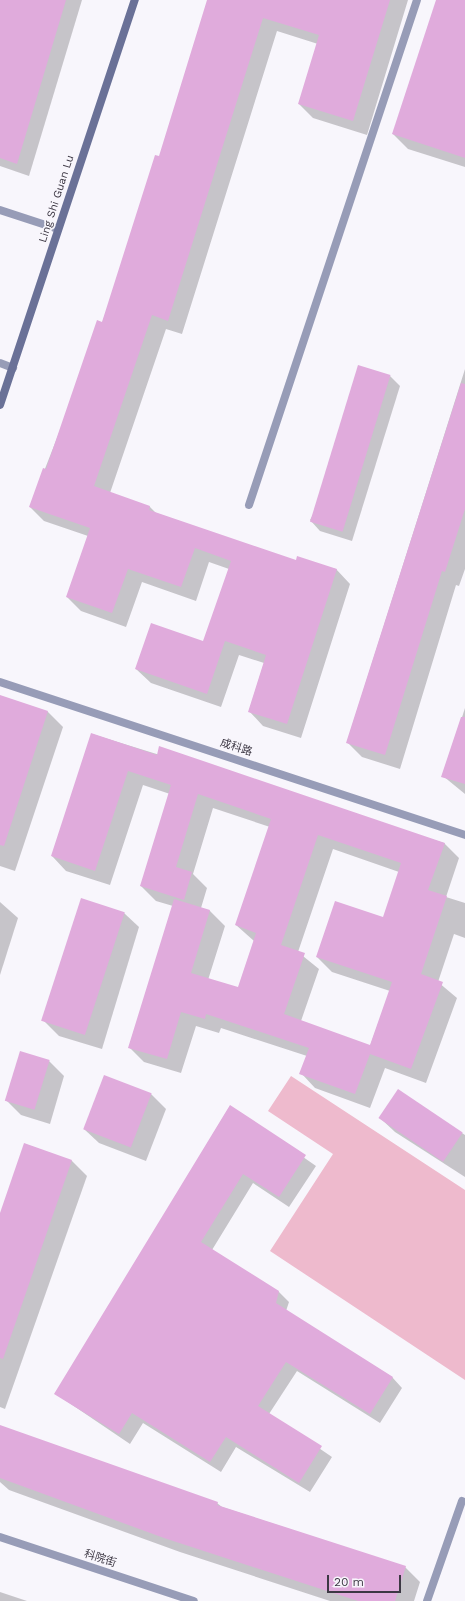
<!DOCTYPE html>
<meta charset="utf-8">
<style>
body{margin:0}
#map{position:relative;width:465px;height:1601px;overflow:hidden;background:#f8f6fc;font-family:"Work Sans","Noto Sans SC",sans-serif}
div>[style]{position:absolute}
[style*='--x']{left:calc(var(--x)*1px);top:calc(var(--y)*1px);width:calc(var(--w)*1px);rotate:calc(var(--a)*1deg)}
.green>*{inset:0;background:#eebacd}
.shadow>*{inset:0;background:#0003}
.building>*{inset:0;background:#e0abdc;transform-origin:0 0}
.lane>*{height:8px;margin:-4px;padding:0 4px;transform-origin:4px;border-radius:4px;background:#979cb7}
.street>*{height:8px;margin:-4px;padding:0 4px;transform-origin:4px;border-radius:4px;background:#979cb7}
.secondary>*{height:8px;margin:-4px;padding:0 4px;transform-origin:4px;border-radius:4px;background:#6a7197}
span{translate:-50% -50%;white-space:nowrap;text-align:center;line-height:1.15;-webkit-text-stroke:3.5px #f8f6fc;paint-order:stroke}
.street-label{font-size:11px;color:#3d3844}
.scale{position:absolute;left:327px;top:1575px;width:74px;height:18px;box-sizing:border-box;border:2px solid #3d3844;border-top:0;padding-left:5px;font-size:12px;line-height:14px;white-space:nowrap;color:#3d3844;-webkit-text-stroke:3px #f8f6fc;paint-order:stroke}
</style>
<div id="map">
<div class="green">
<div style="clip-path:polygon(291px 1076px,465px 1190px,465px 1380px,270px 1251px,333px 1154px,268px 1111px)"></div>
</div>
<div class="shadow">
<div style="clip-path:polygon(0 0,82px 0,29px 176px,0 166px)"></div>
<div style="clip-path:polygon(208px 0,408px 0,367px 135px,313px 118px,299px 104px,318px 44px,277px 31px,182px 334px,166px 329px,110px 493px,150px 507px,156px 513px,297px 562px,336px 569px,350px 584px,301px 738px,263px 726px,249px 711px,264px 663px,239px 655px,221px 707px,151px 683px,136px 669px,204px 642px,229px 569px,209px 562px,196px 601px,142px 582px,126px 627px,81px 611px,67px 597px,88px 536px,44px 521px,30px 507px,102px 323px,160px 158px)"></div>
<div style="clip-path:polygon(437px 0,465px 0,465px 167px,408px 149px,393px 134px)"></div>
<div style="clip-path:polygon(465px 369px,465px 569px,459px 586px,456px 585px,400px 769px,362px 757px,347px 742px)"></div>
<div style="clip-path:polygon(390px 376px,400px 386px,352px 541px,320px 531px,310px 520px)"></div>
<div style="clip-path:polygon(0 696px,48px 712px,63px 727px,15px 871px,0 866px)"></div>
<div style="clip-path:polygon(465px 708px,465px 794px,443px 776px)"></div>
<div style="clip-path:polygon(evenodd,92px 734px,444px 843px,459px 858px,446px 897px,465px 903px,465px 938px,454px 934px,438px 982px,457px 998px,426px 1083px,385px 1068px,370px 1108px,315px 1088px,301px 1073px,307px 1056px,221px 1028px,219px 1033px,196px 1026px,181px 1073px,144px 1062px,129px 1047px,173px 906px,156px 901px,141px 886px,170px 794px,143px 785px,110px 885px,66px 871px,52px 856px,92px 734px,213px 808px,270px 827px,236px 925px,254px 941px,238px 989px,208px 980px,225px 926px,210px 911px,201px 908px,207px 888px,193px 874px,213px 808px,92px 734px,333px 849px,399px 872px,384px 918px,317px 957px,332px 972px,390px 991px,370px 1046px,301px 1021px,319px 969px,298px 952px,333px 849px)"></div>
<div style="clip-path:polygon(0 902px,18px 918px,0 975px)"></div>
<div style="clip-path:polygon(124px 913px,139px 927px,102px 1049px,59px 1036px,44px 1021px)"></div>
<div style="clip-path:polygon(49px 1061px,64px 1076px,50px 1124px,21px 1115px,7px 1101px)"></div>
<div style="clip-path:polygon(398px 1091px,465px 1135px,465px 1177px,395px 1132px,380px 1118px)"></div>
<div style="clip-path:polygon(151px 1094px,166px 1109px,146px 1161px,99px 1143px,84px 1129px)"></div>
<div style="clip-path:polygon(230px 1106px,316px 1166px,289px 1207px,253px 1183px,212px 1250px,279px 1292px,289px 1302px,286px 1311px,392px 1377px,402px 1388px,380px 1423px,297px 1371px,269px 1414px,332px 1457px,310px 1492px,236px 1447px,221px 1472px,143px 1423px,130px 1444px,56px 1394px)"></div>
<div style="clip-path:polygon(25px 1144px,72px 1161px,87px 1176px,5px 1409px,0 1407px,0 1216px)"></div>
<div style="clip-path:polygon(0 1458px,217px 1503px,222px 1507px,405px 1567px,420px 1582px,414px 1601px,330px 1601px,180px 1552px,9px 1490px,0 1482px)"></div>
<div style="clip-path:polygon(0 1592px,27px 1601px,0 1601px)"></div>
</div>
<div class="building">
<div style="clip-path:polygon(0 0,66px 0,17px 164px,0 158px)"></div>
<div style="clip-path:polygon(207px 0,390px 0,353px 121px,298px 104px,319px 35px,263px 18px,168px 321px,152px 315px,94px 486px,150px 506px,149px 510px,296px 560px,297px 556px,337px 569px,287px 724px,248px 712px,266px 655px,225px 641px,207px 694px,135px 669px,151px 623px,203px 641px,231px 561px,195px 548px,181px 587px,128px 569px,112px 613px,66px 597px,90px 528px,29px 507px,43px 468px,46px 469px,97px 320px,102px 322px,155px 155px,159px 156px)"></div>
<div style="clip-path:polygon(436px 0,465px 0,465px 158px,392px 134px)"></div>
<div style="left:358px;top:365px;width:34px;height:164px;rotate:17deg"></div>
<div style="clip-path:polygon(461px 383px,465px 384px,465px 509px,445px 572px,442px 571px,385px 755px,346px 743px)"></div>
<div style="clip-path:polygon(0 695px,48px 711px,4px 846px,0 845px)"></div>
<div style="clip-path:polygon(461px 717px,465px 717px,465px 784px,441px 777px)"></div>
<div style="clip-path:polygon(evenodd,91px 733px,157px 755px,159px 746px,445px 843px,428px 890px,447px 896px,421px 974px,443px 982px,411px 1069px,370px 1054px,355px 1094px,299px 1074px,309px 1048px,206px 1014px,205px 1019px,181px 1012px,167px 1059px,128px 1048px,174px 899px,210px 910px,191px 973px,238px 987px,256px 933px,235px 925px,271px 819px,198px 794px,176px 867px,192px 872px,184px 900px,140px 886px,171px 785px,128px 771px,95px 871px,51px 856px,91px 733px,318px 835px,401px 863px,383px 917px,335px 901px,316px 957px,392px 982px,370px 1045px,284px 1014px,305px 953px,281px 945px,318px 835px)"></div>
<div style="left:81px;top:898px;width:46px;height:129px;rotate:18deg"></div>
<div style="left:20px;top:1051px;width:31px;height:52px;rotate:17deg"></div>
<div style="left:104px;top:1075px;width:51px;height:58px;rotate:21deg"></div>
<div style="left:398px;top:1089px;width:78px;height:35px;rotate:34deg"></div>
<div style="clip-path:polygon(230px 1105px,306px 1155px,279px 1197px,243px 1174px,201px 1242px,279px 1291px,276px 1303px,393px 1377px,370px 1414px,286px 1362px,258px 1406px,322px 1446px,299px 1483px,226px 1437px,210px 1462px,132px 1413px,119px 1434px,54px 1394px)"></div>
<div style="clip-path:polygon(24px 1143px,72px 1160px,3px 1359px,0 1358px,0 1213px)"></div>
<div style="clip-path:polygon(0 1425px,218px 1502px,217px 1505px,406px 1566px,395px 1601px,358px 1601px,164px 1538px,0 1478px)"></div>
</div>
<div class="lane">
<div style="--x:0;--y:210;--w:61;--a:18.1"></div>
<div style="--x:0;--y:363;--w:14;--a:21"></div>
</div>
<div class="street">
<div style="--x:249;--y:505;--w:532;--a:-71.6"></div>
<div style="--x:0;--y:682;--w:490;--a:18.2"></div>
<div style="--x:0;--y:1537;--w:204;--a:18.3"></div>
<div style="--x:427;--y:1601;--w:106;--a:-70.7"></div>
</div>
<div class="secondary">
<div style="--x:0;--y:405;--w:427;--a:-71.6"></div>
</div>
<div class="street-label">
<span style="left:57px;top:199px;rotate:-72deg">Ling Shi Guan Lu</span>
<span style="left:236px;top:748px;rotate:18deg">成科路</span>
<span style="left:100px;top:1559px;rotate:18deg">科院街</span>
</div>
<div class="scale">20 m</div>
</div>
